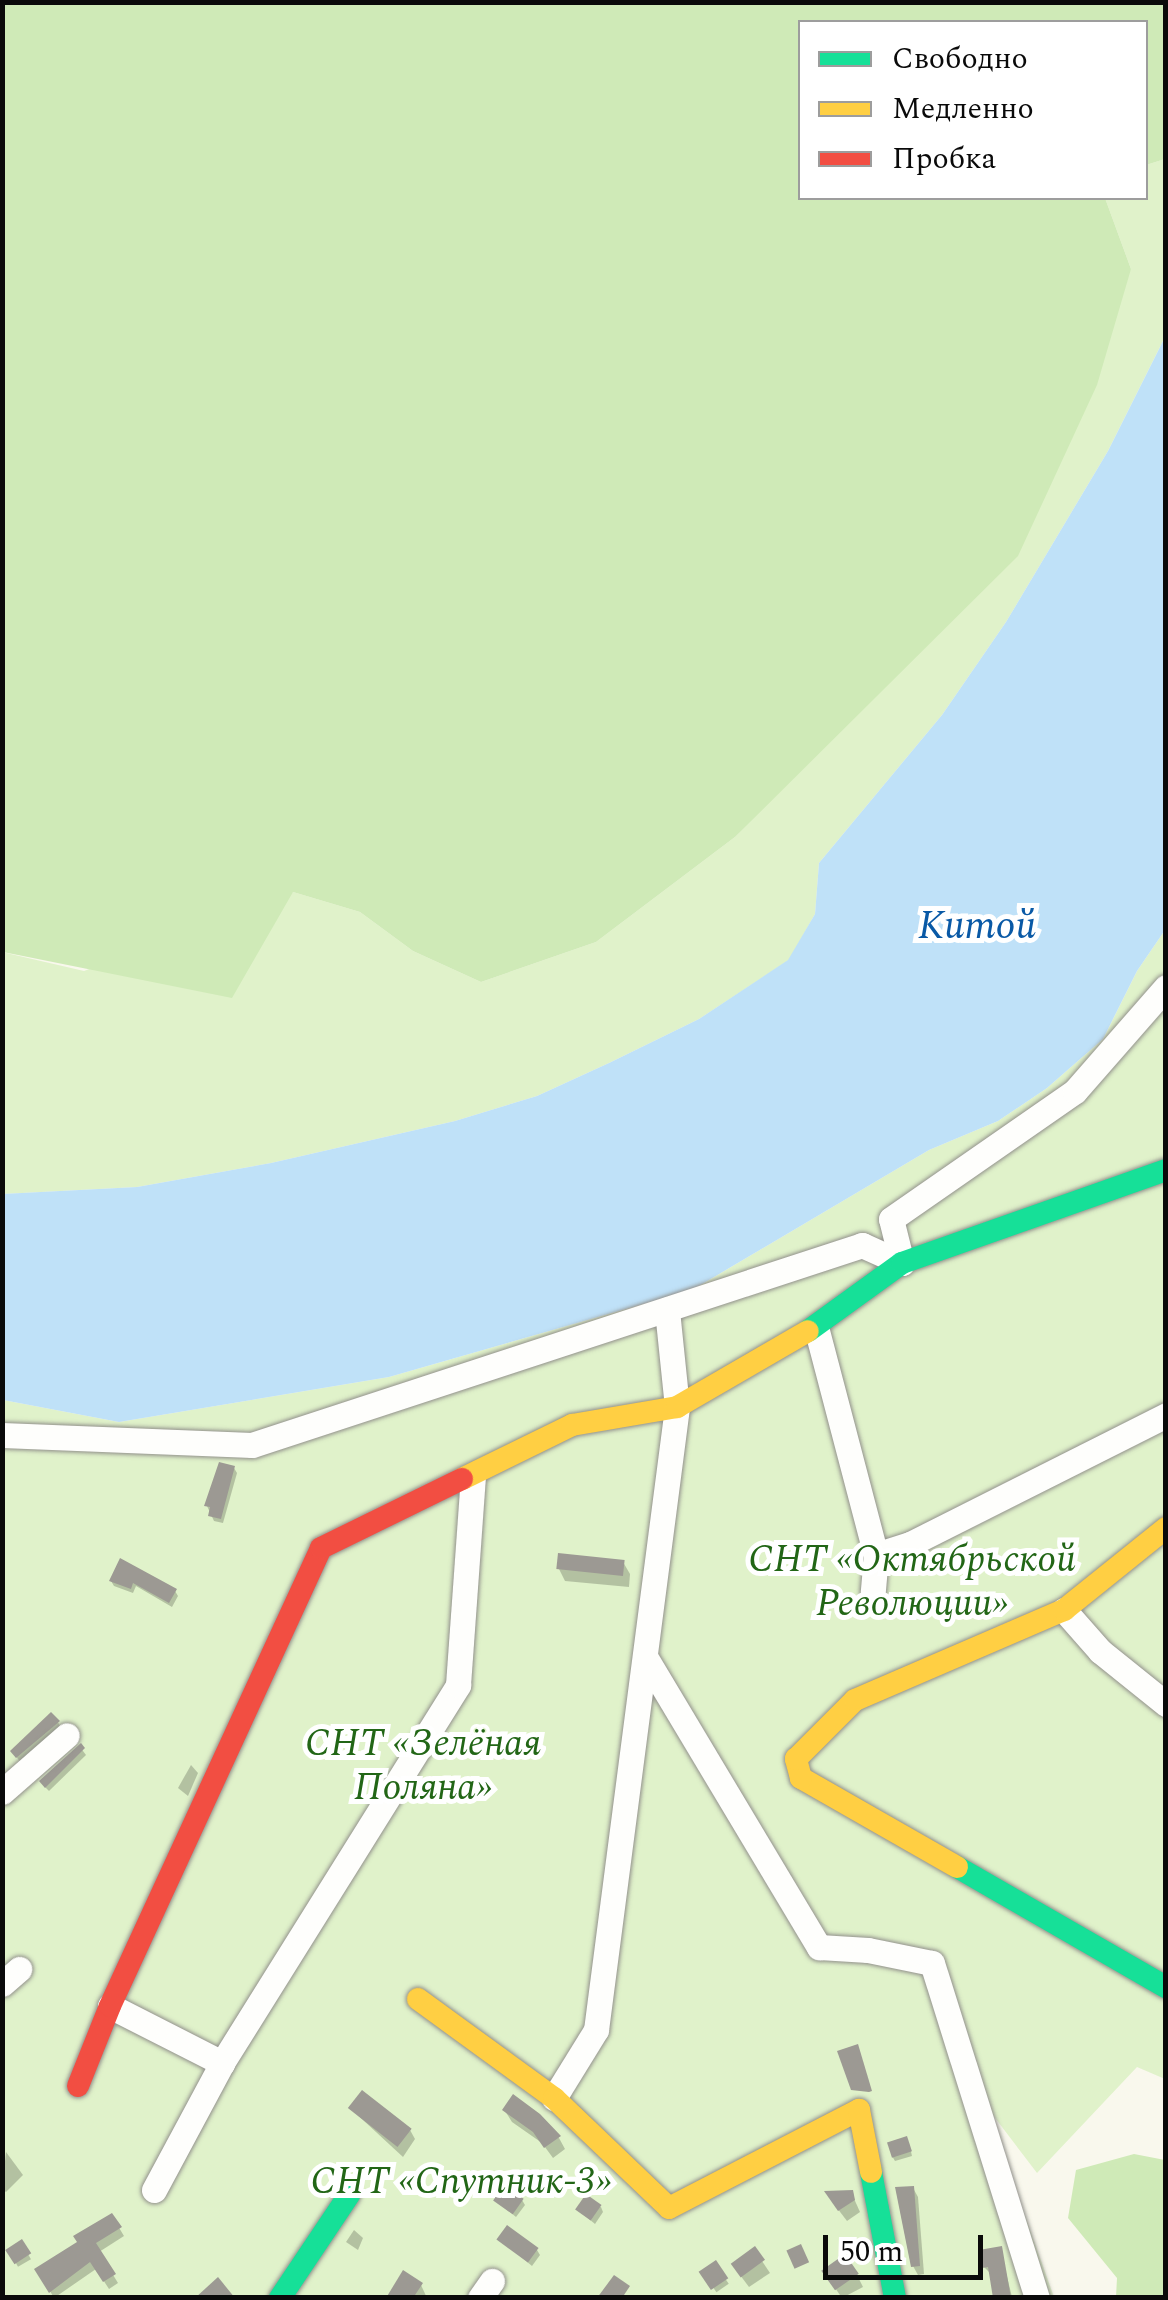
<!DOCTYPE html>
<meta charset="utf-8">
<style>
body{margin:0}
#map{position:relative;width:1168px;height:2300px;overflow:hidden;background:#f9f8ed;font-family:Spectral,serif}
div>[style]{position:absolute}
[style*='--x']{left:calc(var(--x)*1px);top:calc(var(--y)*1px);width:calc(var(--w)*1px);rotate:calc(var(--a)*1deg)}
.green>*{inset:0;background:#e0f2ca}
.forest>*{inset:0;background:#cfeab7}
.water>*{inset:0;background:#bfe1f8}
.shadow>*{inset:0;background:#0003;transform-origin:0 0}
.building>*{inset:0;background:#9c9993;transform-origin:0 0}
.roads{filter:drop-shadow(0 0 2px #92918c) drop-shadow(0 0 2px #92918c)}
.street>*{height:25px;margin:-12.5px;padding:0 12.5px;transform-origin:12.5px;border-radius:12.5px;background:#fefefc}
.fast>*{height:22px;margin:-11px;padding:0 11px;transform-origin:11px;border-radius:11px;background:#16e098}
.slow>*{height:22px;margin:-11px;padding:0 11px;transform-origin:11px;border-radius:11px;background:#ffcf43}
.jam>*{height:22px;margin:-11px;padding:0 11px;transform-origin:11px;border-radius:11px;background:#f24e42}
span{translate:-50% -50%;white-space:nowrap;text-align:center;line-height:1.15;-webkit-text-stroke:10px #fff;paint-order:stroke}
.park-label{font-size:38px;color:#226616;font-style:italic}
.water-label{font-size:40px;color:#0959a6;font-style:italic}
.frame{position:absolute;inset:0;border:5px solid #0a0a0a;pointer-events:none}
.legend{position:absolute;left:798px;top:20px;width:350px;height:180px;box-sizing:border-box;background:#fff;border:2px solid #9d9d9d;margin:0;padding:12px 18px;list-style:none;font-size:30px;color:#0a0a0a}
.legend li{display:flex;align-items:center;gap:20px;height:50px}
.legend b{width:50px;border:2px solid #9d9d9d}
.scale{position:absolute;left:823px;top:2235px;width:160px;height:45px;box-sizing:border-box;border:5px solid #0a0a0a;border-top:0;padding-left:12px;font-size:30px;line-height:35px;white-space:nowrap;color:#0a0a0a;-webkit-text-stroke:8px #fff;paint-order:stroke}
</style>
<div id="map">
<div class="green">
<div style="clip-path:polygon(1165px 159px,1165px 337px,1108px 451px,1006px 622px,942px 715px,819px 863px,815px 914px,789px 960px,699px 1019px,609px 1063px,537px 1096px,455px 1121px,271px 1163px,137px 1187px,3px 1194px,2px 952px,84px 971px,293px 892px,360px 912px,413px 951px,481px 982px,596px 942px,735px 837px,844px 725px,1131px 269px,1105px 198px,1146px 198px,1146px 165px)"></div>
<div style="clip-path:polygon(1165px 930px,1165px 2079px,1137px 2067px,1037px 2173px,986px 2106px,1054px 2297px,3px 2298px,3px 1400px,119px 1422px,389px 1377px,692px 1290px,929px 1150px,998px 1121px,1047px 1088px,1103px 1039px,1137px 971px)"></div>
</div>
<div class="forest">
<div style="clip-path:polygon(3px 2px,1165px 3px,1165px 159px,1146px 165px,1146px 22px,800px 22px,800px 198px,1105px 198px,1131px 269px,1097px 385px,1018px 556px,735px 837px,596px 942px,481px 982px,413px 951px,360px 912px,293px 892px,232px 998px,3px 952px)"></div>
<div style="clip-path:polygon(1134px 2154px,1165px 2160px,1165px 2297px,1116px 2297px,1117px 2278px,1068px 2218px,1076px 2170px)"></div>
</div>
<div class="water">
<div style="clip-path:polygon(1165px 337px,1165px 930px,1137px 971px,1103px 1039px,1047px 1088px,998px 1121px,929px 1150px,692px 1290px,389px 1377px,119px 1422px,3px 1400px,2px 1194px,137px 1187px,271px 1163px,455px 1121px,537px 1096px,609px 1063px,699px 1019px,788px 960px,815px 914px,819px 863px,942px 715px,1006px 622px,1108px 451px)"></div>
</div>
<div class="shadow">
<div style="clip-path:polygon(234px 1468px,237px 1473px,223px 1523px,214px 1521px,207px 1506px)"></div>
<div style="clip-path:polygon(121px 1561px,175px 1591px,178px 1596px,172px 1607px,136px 1586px,133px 1593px,114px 1586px,111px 1581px)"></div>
<div style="clip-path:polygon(623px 1562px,630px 1574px,629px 1587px,565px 1581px,559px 1569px)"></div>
<div style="clip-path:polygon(58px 1722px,63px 1732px,23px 1766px,13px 1752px)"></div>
<div style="clip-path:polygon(80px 1747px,86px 1755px,49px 1791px,45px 1787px)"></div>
<div style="clip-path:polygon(191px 1765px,198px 1773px,188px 1796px,178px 1788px)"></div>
<div style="clip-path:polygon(514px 2098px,559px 2138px,565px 2149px,553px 2158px,542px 2143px,512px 2122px,505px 2111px)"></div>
<div style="clip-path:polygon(350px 2108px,410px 2130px,415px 2139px,403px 2157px)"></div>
<div style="clip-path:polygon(909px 2143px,912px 2156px,895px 2161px,892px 2156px)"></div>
<div style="clip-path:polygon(6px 2152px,23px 2175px,6px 2192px,2px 2189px)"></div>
<div style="clip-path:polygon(913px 2188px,918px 2197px,924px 2274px,918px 2275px,913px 2266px)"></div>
<div style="clip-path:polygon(851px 2192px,860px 2212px,847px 2221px,834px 2204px)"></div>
<div style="clip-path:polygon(522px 2200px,525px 2205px,516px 2217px,496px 2201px)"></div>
<div style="clip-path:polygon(601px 2207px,603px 2212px,595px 2224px,578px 2210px)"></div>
<div style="clip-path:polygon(112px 2216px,124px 2236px,99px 2252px,118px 2283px,109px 2289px,96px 2269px,54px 2298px,38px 2270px,80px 2243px)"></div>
<div style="clip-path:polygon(354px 2230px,363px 2238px,358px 2250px,346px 2242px)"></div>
<div style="clip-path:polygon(499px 2239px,537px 2250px,540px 2255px,532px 2266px)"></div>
<div style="left:21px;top:2242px;width:20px;height:15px;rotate:60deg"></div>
<div style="clip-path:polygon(1000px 2248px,1012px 2297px,1018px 2298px,996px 2298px,992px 2275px,984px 2267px)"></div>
<div style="clip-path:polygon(754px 2249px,770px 2273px,749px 2287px,740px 2275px)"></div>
<div style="left:715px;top:2264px;width:24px;height:15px;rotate:55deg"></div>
<div style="clip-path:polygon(857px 2275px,863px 2287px,842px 2298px,831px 2282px)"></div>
<div style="clip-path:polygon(421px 2285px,427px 2298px,389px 2298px)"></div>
</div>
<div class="building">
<div style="clip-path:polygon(219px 1462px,235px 1466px,221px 1519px,208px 1516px,210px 1507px,204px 1506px)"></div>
<div style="left:558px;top:1553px;width:67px;height:16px;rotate:6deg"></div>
<div style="clip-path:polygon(120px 1558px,177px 1589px,169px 1603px,133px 1583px,131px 1589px,109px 1581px)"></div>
<div style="clip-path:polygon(51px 1712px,60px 1721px,16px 1758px,10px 1751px)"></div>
<div style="clip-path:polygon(81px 1743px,85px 1748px,45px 1788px,39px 1781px)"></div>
<div style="clip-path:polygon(858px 2044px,872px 2091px,869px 2092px,851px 2090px,837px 2051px)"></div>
<div style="left:362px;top:2090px;width:63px;height:23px;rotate:38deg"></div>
<div style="clip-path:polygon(513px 2094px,540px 2114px,561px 2136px,544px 2148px,533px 2132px,502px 2110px)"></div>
<div style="left:907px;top:2136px;width:16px;height:21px;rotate:72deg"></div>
<div style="left:504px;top:2185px;width:24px;height:19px;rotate:35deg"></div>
<div style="clip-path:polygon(914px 2186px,920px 2266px,911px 2267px,895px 2187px)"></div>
<div style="clip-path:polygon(853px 2190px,855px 2200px,838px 2211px,824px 2191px)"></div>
<div style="left:586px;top:2194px;width:19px;height:19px;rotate:35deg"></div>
<div style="clip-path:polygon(112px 2213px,122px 2227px,96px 2243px,116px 2274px,103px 2282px,90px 2262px,49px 2293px,34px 2269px,77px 2242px,73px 2236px)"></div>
<div style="left:507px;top:2225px;width:39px;height:18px;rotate:36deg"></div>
<div style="left:22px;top:2239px;width:17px;height:20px;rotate:57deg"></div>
<div style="left:801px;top:2244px;width:20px;height:16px;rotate:66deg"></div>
<div style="left:755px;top:2246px;width:17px;height:30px;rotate:54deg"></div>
<div style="clip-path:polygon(1002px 2246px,1011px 2298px,993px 2298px,988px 2267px,982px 2268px,979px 2250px)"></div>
<div style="left:845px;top:2254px;width:24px;height:29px;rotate:55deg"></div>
<div style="left:716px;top:2260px;width:22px;height:21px;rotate:56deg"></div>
<div style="clip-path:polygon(403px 2270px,423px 2283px,413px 2298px,386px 2298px)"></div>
<div style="clip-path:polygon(614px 2275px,630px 2286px,622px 2298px,597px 2298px)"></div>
<div style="clip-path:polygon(218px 2277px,235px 2298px,195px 2298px)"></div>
</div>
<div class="roads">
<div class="street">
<div style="--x:902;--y:1263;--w:45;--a:-104"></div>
<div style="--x:891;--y:1219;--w:224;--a:-34.8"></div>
<div style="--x:1075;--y:1091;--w:138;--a:-48.8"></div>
<div style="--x:816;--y:1327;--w:236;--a:75.3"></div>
<div style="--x:876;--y:1555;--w:37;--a:95"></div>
<div style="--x:2;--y:1435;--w:250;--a:2.3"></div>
<div style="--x:252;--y:1445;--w:642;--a:-18.15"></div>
<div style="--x:862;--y:1245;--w:44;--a:24.2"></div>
<div style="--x:876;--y:1555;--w:36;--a:-18"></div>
<div style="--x:910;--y:1544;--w:287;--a:-26.7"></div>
<div style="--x:1064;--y:1610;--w:55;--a:48.7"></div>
<div style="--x:1100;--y:1651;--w:85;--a:38.8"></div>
<div style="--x:647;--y:1660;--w:335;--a:59.1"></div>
<div style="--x:819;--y:1947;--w:49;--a:3.5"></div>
<div style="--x:868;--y:1950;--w:65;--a:11.5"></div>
<div style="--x:932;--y:1963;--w:351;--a:72.6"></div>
<div style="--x:2;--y:1792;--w:86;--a:-41.2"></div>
<div style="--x:2;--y:1984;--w:23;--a:-41"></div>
<div style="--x:110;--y:2006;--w:126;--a:27"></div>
<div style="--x:554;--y:2098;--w:80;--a:-58.3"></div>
<div style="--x:596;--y:2030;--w:628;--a:-82.59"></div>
<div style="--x:677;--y:1407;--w:98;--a:-95.9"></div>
<div style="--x:154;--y:2190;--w:144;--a:-61.8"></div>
<div style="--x:222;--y:2063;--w:446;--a:-58"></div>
<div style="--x:458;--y:1685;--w:210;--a:-85.9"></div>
<div style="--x:480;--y:2298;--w:21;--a:-55"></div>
</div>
<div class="fast">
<div style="--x:808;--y:1331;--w:116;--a:-35.9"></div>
<div style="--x:902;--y:1263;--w:280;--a:-19.4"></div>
<div style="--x:957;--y:1867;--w:241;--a:29.9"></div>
<div style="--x:871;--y:2172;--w:128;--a:79.2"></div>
<div style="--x:280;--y:2298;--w:124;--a:-56.2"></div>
</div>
<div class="slow">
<div style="--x:462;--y:1479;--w:123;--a:-26.1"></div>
<div style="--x:572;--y:1425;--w:107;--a:-9.7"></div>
<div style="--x:677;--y:1407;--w:151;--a:-30.1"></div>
<div style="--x:957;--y:1867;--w:180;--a:-150.3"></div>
<div style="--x:801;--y:1778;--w:20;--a:-105"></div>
<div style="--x:796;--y:1759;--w:83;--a:-45"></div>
<div style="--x:855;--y:1700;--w:228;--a:-23.3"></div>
<div style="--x:1064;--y:1610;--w:131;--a:-38.8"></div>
<div style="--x:418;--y:1999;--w:168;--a:36.1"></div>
<div style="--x:554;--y:2098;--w:159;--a:43.7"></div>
<div style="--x:669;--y:2208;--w:214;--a:-27.3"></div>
<div style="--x:859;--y:2110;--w:63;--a:79"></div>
</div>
<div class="jam">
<div style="--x:78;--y:2086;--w:86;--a:-68.2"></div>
<div style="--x:110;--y:2006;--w:504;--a:-65.26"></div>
<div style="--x:321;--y:1548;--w:157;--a:-26.1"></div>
</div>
</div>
<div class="park-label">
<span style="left:912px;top:1583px">СНТ «Октябрьской<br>Революции»</span>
<span style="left:423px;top:1767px">СНТ «Зелёная<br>Поляна»</span>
<span style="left:461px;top:2183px">СНТ «Спутник-3»</span>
</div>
<div class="water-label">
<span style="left:977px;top:927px">Китой</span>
</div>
<div class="frame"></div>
<ul class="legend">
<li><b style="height:12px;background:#16e098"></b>Свободно</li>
<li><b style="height:12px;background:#ffcf43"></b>Медленно</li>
<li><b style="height:12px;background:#f24e42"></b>Пробка</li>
</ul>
<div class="scale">50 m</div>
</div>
